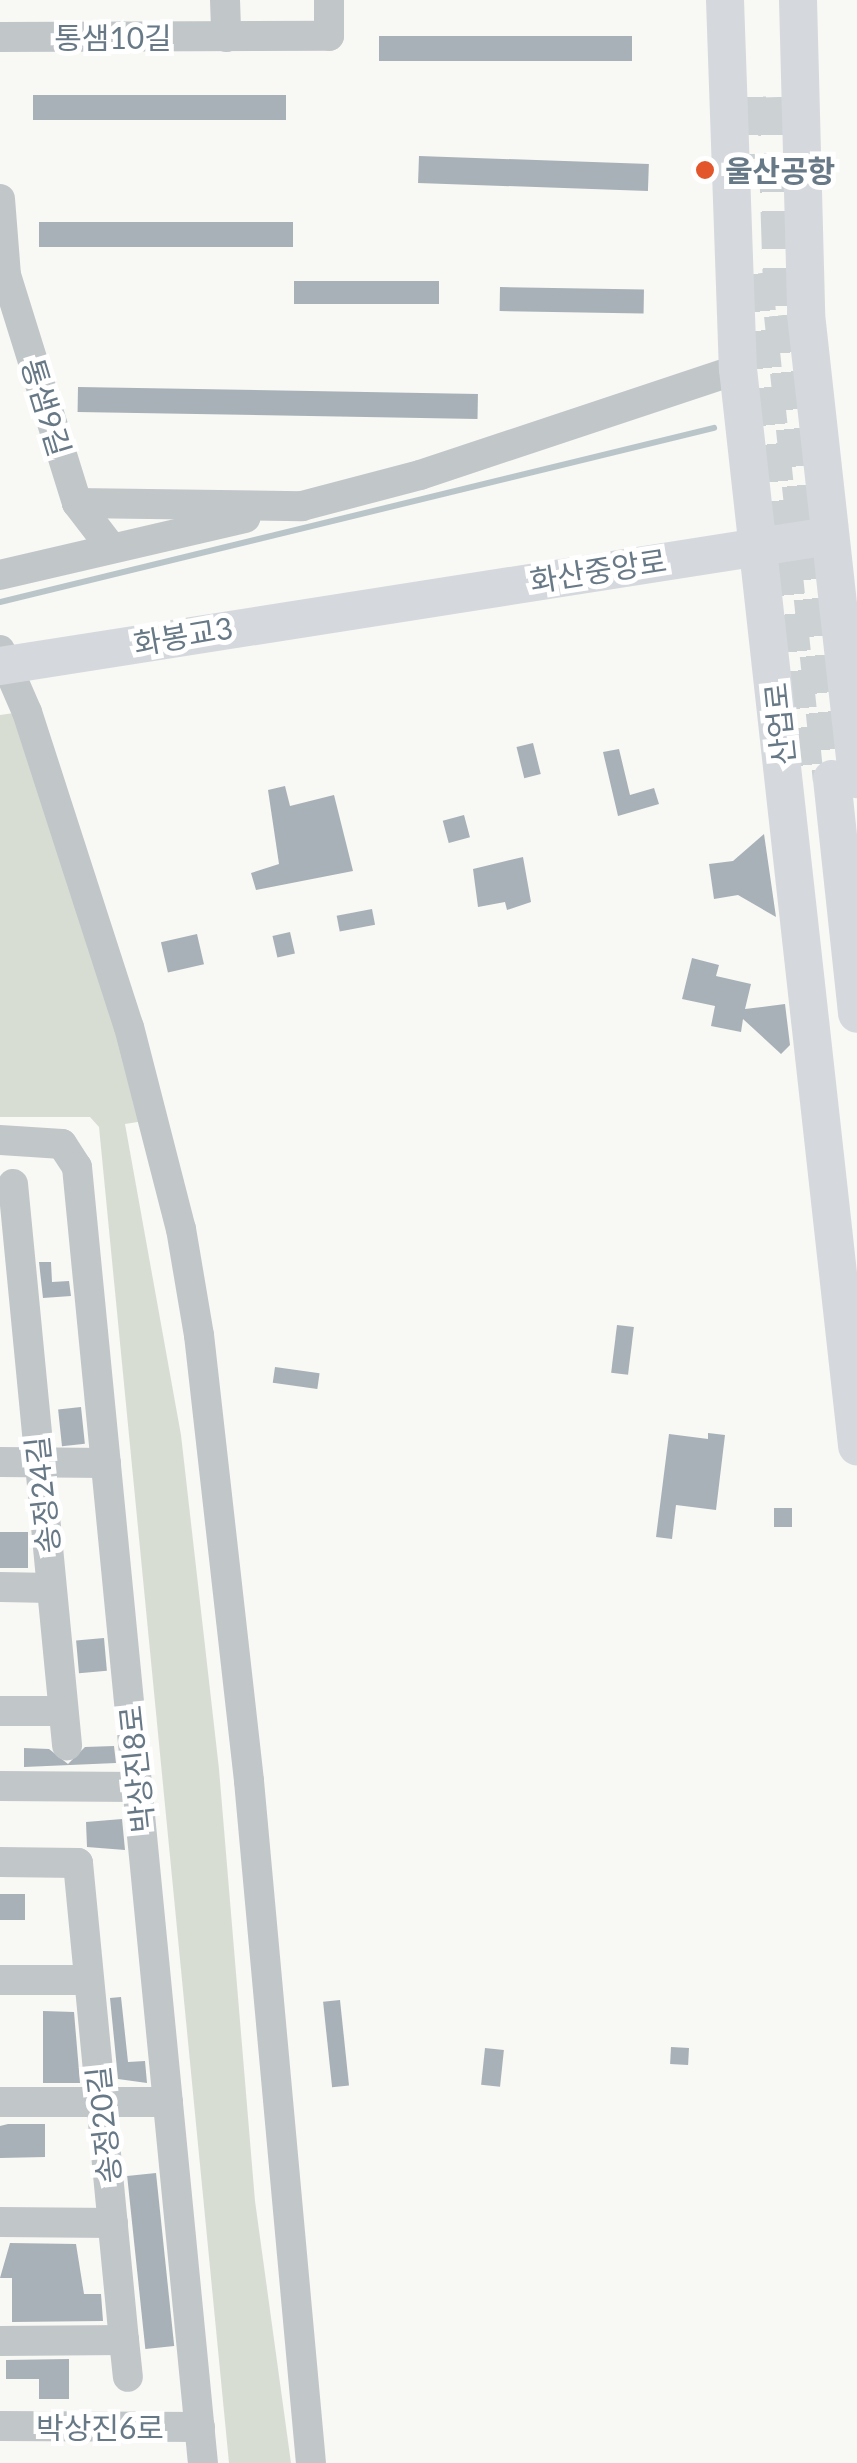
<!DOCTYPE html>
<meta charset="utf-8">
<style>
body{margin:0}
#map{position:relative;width:857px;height:2463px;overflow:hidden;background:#f8f8f5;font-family:Lato,"Noto Sans KR",sans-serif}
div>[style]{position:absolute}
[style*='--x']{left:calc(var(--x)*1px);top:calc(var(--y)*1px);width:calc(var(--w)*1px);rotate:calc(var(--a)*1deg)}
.green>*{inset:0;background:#d8ddd4}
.stream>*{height:6px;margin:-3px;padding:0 3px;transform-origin:3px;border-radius:3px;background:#bac5ca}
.building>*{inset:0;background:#a8b1b7;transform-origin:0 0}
.major-tunnel>*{height:38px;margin-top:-19px;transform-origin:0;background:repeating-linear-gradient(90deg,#ccd2d4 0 38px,transparent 0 57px)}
.minor>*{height:30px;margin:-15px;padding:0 15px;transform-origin:15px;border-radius:15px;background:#c1c6c9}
.major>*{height:38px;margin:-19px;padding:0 19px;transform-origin:19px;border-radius:19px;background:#d5d9dd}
.dots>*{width:28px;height:28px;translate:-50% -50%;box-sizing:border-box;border:5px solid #fff;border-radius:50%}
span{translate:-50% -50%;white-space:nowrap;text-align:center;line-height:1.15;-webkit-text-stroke:10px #fff;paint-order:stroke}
.street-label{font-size:30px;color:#677886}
.poi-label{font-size:30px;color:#677886;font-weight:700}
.left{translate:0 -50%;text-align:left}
</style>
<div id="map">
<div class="green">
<div style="clip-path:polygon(21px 712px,150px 1120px,125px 1124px,181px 1435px,219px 1769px,255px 2201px,291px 2463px,229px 2463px,99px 1127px,90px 1117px,0 1117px,0 715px)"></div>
</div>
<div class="stream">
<div style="--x:0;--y:602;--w:735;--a:-13.7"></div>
</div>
<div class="building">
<div style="left:379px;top:36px;width:253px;height:25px"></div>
<div style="left:33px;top:95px;width:253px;height:25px"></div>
<div style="left:419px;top:156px;width:230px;height:27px;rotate:2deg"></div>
<div style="left:39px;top:222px;width:254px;height:25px"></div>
<div style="left:294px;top:281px;width:145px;height:23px"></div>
<div style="left:500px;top:287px;width:144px;height:24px;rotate:1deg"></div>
<div style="left:78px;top:387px;width:400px;height:25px;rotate:1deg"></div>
<div style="left:533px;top:743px;width:32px;height:17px;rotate:76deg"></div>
<div style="clip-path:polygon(619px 749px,630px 795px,654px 788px,659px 804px,618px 816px,603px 752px)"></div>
<div style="clip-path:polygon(285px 786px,290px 806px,334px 795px,353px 871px,256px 890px,251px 873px,279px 864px,268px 790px)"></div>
<div style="left:464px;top:815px;width:23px;height:22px;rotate:75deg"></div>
<div style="clip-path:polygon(764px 834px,776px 917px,738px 895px,714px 899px,709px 864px,733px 861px)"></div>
<div style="clip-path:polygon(523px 857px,531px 902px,507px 910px,505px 902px,478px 907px,473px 869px)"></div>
<div style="left:372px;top:909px;width:16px;height:36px;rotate:79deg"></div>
<div style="left:290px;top:932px;width:22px;height:18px;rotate:77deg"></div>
<div style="left:197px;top:934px;width:31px;height:37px;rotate:77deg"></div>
<div style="clip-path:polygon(692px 958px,719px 965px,716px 976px,751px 984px,745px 1009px,785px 1004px,790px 1045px,781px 1054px,743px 1019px,741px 1032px,711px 1026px,715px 1006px,682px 999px)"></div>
<div style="clip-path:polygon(39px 1262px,51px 1262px,52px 1282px,69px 1281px,71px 1296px,43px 1298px)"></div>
<div style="left:617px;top:1325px;width:17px;height:48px;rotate:7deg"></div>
<div style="left:275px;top:1367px;width:45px;height:16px;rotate:8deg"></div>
<div style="left:81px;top:1407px;width:37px;height:23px;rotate:84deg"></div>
<div style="clip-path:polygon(708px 1433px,725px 1435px,716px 1510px,676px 1505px,672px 1539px,656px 1537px,669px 1434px,708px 1439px)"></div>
<div style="left:774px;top:1508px;width:18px;height:19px"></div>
<div style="left:0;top:1532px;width:28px;height:36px"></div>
<div style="left:104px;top:1638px;width:33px;height:28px;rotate:85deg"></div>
<div style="clip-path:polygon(114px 1746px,116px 1763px,24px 1767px,24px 1748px,49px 1749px,68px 1764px,85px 1747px)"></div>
<div style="clip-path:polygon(122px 1819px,125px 1850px,87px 1847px,86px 1822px)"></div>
<div style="left:0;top:1894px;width:25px;height:26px"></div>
<div style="clip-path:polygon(121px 1997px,128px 2062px,145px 2061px,147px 2083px,118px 2079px,110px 1998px)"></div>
<div style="left:340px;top:2000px;width:86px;height:17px;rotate:84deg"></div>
<div style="clip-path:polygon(43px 2011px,74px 2012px,80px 2083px,43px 2083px)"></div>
<div style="left:671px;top:2047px;width:18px;height:17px;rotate:3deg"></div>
<div style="left:485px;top:2048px;width:19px;height:37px;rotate:6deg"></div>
<div style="clip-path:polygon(8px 2124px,45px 2124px,45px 2157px,0 2158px,0 2126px)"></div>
<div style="left:156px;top:2173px;width:174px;height:29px;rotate:84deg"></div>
<div style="clip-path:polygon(10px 2243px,76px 2244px,84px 2294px,101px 2294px,103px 2321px,12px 2322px,12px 2278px,0 2278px)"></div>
<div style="clip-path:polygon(69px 2359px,69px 2399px,39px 2399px,39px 2379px,6px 2379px,6px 2360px)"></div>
</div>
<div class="major-tunnel">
<div style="--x:747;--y:97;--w:62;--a:88.2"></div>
<div style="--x:776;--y:97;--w:218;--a:88.2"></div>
<div style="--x:783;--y:315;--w:467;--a:84"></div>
<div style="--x:753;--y:274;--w:510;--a:84.14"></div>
</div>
<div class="minor">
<div style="--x:225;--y:0;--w:37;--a:88"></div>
<div style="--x:0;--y:37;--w:329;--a:-0.2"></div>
<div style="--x:329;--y:36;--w:36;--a:-90"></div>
<div style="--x:0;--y:199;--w:76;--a:85.5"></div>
<div style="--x:6;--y:275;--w:239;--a:72.7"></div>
<div style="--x:77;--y:503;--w:54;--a:52.5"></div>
<div style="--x:77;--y:503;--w:225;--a:0.8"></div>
<div style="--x:302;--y:506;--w:122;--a:-14.7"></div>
<div style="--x:420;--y:475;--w:335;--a:-18.4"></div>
<div style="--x:0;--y:575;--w:252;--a:-13.1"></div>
<div style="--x:0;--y:650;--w:68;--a:66.5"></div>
<div style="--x:27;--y:712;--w:331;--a:72.1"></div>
<div style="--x:129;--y:1027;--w:209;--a:75.6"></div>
<div style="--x:181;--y:1229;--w:108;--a:80.4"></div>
<div style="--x:199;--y:1335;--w:449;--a:83.6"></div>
<div style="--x:249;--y:1781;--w:685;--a:84.81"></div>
<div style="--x:0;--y:1140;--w:62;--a:3.7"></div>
<div style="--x:62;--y:1144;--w:27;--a:57"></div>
<div style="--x:77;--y:1167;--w:1302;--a:84.45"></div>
<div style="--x:13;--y:1184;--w:564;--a:84.5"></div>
<div style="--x:0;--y:1462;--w:106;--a:0.5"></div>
<div style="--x:0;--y:1587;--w:51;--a:1.1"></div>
<div style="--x:0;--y:1711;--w:63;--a:0"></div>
<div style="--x:0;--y:1786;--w:138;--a:0.4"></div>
<div style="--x:0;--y:1862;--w:78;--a:0.7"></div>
<div style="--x:78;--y:1863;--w:479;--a:84.5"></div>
<div style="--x:124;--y:2340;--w:124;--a:179.5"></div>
<div style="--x:0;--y:1980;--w:89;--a:0"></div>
<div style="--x:0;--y:2102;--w:168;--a:0"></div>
<div style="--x:0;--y:2222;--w:113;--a:0.5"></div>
<div style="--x:124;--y:2340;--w:37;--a:84"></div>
<div style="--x:0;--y:2426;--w:200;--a:0.3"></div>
</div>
<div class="major">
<div style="--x:725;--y:0;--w:369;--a:88"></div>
<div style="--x:738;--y:369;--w:1084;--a:83.69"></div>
<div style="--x:798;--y:0;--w:314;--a:88.5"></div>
<div style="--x:806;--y:314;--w:468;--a:83.7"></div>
<div style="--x:0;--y:666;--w:839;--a:-8.91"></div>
<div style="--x:832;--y:779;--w:236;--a:83.9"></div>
</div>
<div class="dots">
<div style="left:705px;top:170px;background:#e3562b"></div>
</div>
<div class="street-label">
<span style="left:113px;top:37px">통샘10길</span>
<span style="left:47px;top:407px;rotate:73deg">통샘9길</span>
<span style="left:598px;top:570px;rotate:-9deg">화산중앙로</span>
<span style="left:183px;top:635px;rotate:-10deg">화봉교3</span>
<span style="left:779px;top:724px;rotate:-96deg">산업로</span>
<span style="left:42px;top:1495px;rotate:-96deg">송정24길</span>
<span style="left:136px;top:1769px;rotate:-96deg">박상진8로</span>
<span style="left:103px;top:2125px;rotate:-96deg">송정20길</span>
<span style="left:100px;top:2427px">박상진6로</span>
</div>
<div class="poi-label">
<span class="left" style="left:725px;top:170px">울산공항</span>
</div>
</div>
